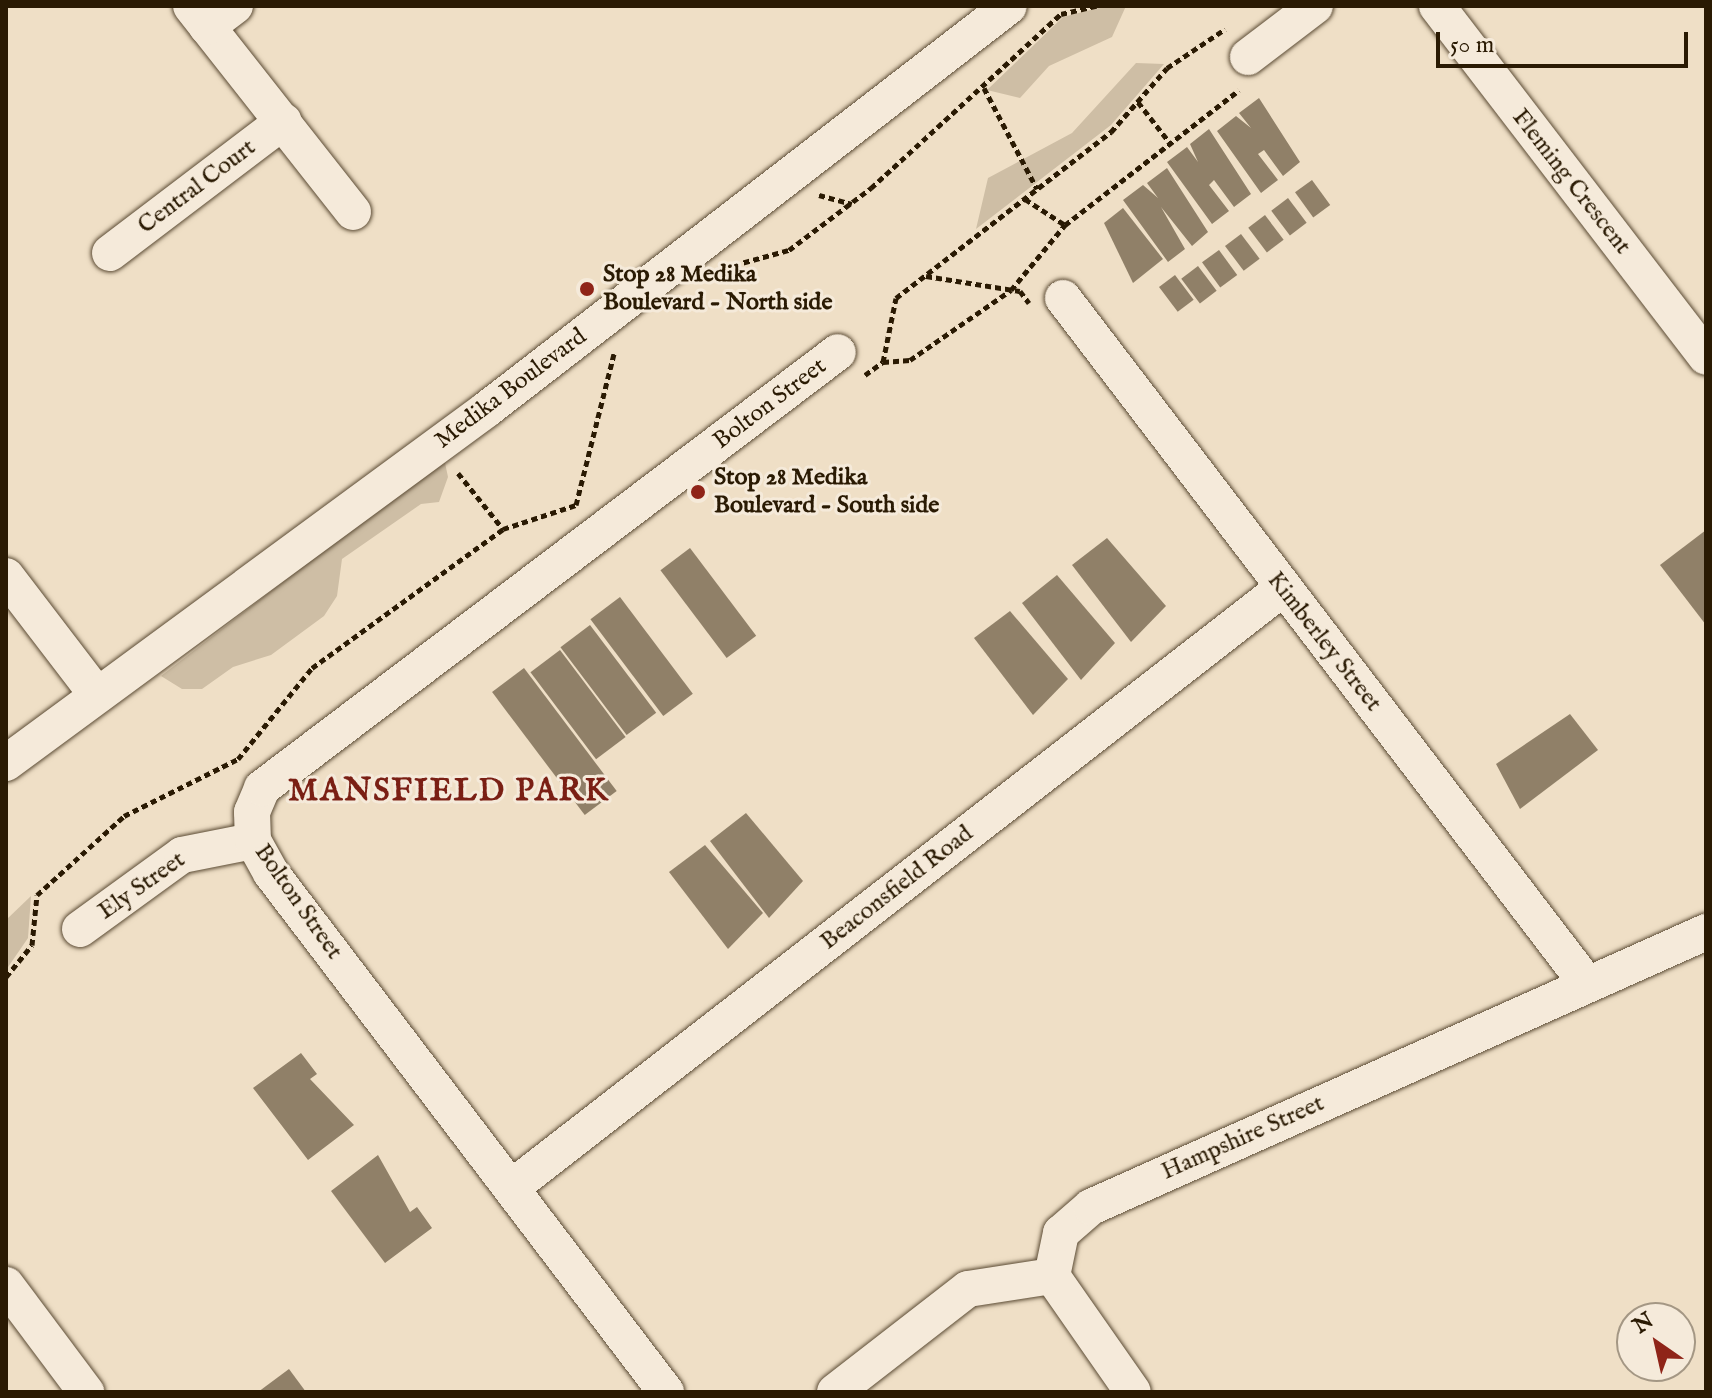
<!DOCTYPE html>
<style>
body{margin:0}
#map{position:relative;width:1712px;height:1398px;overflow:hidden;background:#efdfc6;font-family:"IM FELL English",serif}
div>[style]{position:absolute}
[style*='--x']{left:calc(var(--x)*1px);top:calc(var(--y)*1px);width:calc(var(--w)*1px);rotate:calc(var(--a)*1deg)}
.green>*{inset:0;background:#cebea5}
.building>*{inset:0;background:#908068;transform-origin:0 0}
.path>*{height:5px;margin-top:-2.5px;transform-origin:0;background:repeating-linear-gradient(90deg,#2a1a03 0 6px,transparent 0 10px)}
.roads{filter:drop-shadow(0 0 2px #5b4b34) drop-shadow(0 0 2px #5b4b34)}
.minor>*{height:36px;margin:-18px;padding:0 18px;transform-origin:18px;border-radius:18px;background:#f5eada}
.dots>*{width:22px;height:22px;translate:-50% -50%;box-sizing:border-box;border:4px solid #f5eada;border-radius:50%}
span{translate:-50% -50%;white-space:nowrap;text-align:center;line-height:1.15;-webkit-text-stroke:6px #f5eada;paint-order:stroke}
.street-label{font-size:24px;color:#2a1a03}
.poi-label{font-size:24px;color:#2a1a03;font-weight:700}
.left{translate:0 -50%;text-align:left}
.district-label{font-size:32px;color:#7a1f14;font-weight:700;letter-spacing:2px}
.frame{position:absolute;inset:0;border:8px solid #2a1a03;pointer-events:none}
.north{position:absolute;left:1616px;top:1302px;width:80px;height:80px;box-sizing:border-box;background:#f5eada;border:2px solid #a49784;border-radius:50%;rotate:326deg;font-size:22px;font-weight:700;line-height:32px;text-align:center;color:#2a1a03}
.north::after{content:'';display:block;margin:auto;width:28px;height:36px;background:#8f2418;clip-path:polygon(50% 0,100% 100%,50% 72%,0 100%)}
.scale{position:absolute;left:1436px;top:32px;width:252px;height:36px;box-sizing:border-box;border:4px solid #2a1a03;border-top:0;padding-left:10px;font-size:24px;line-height:28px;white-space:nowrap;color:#2a1a03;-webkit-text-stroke:6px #f5eada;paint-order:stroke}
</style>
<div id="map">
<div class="green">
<div style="clip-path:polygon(1106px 6px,1126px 6px,1112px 37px,1049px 66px,1020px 98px,987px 90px,1063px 17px)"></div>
<div style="clip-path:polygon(1136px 63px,1164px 64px,1111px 125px,976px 229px,988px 178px,1072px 133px)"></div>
<div style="clip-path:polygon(444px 458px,448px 477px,439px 502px,421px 504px,342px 559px,337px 596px,324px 616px,271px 655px,233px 667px,202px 689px,182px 689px,161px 676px)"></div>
<div style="clip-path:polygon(31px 896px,28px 938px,6px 970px,6px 920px)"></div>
</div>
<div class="building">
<div style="clip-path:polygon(1259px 98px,1300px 162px,1283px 176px,1264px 150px,1258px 154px,1278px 180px,1261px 193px,1217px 131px,1236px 116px,1251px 128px,1239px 113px)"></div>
<div style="clip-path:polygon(1209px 129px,1251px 194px,1234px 207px,1214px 180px,1209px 185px,1229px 211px,1212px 224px,1167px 162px,1187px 147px,1198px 162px,1190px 144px)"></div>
<div style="clip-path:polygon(1167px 168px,1208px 232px,1192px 246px,1161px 207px,1185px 249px,1168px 262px,1123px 200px,1143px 185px,1158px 198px,1147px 183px)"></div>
<div style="left:1312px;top:180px;width:31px;height:21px;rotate:54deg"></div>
<div style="left:1288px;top:198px;width:31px;height:21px;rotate:53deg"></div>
<div style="clip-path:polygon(1123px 208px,1163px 259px,1133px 283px,1104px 223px)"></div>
<div style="left:1265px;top:215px;width:31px;height:21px;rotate:53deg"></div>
<div style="left:1241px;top:234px;width:31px;height:20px;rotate:53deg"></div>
<div style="left:1219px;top:250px;width:31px;height:21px;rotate:54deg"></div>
<div style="left:1198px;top:266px;width:31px;height:21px;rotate:53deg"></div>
<div style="left:1175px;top:275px;width:31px;height:20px;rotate:53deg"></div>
<div style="clip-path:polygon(1706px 530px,1706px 625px,1660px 565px)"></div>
<div style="clip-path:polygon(1107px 538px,1166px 606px,1131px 642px,1072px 565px)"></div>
<div style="left:690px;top:548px;width:110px;height:37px;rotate:53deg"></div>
<div style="clip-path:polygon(1057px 575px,1115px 643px,1081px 680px,1022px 603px)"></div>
<div style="left:620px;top:597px;width:121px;height:37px;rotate:53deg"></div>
<div style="clip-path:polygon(1010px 611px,1068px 679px,1033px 715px,974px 638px)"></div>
<div style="left:590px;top:625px;width:110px;height:37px;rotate:53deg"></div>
<div style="left:560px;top:650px;width:109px;height:37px;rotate:53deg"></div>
<div style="left:524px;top:668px;width:154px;height:40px;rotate:53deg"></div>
<div style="clip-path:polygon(1570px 714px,1598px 750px,1520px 809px,1496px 764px)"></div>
<div style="clip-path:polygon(746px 813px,803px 881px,769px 918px,710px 841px)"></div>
<div style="clip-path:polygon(705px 845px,763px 913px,728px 949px,669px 872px)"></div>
<div style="clip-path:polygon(301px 1053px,317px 1074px,310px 1079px,354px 1125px,308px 1160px,253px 1088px)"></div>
<div style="clip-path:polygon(378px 1155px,410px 1212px,417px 1207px,432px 1228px,385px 1263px,331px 1191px)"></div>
<div style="clip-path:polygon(289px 1369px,306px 1392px,258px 1392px)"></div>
</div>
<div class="path">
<div style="--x:984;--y:88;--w:114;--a:62.3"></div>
<div style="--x:1138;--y:102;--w:52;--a:52"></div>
<div style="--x:819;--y:195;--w:34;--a:15"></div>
<div style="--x:1025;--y:199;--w:48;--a:33"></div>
<div style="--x:734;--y:265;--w:57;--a:-15.3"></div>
<div style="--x:789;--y:250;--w:103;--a:-37.1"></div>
<div style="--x:871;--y:188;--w:258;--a:-42.5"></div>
<div style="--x:1061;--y:14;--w:37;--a:-13"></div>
<div style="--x:926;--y:276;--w:95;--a:9.1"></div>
<div style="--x:1020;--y:291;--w:15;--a:53"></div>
<div style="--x:883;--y:362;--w:27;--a:-4"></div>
<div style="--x:910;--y:360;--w:123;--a:-34.7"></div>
<div style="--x:1011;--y:290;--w:85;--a:-50.3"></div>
<div style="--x:1065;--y:225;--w:220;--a:-37.8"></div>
<div style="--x:865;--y:375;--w:22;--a:-36"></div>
<div style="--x:883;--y:362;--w:65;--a:-78.5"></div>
<div style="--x:896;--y:298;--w:272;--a:-37.7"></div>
<div style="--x:1111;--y:132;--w:85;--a:-48.8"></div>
<div style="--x:1167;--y:68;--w:70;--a:-33.9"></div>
<div style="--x:458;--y:473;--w:72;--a:51.2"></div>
<div style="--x:6;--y:977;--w:41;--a:-50.9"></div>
<div style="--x:32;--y:945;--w:50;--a:-84.3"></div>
<div style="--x:37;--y:895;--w:118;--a:-42.2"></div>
<div style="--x:124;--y:816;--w:127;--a:-26.6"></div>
<div style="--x:238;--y:759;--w:117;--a:-50.9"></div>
<div style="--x:312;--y:668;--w:236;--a:-36"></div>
<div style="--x:503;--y:529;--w:77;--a:-18.2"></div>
<div style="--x:576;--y:505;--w:156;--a:-75.9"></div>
</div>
<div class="roads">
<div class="minor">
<div style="--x:191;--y:6;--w:262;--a:51.8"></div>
<div style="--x:1437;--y:6;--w:442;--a:52.5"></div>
<div style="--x:207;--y:27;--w:35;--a:-37"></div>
<div style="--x:1248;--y:57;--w:84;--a:-37.3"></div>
<div style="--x:110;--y:253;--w:218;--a:-37.2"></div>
<div style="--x:1063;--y:298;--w:863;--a:52.63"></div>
<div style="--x:6;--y:576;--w:150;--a:52.6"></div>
<div style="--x:6;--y:763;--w:597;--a:-36.35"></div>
<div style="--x:487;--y:409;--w:659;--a:-37.67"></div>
<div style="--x:80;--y:929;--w:126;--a:-36"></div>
<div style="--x:182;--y:855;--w:72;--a:-11.2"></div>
<div style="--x:511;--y:1188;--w:978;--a:-37.85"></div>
<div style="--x:1052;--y:1276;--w:141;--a:55.1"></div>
<div style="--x:6;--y:1285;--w:134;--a:53.2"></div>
<div style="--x:666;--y:1392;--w:652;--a:-127.27"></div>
<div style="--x:271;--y:873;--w:37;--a:-119"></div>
<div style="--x:253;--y:841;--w:29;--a:-92"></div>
<div style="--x:252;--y:812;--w:26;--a:-67"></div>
<div style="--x:262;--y:788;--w:722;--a:-37.12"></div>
<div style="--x:835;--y:1392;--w:168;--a:-37.8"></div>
<div style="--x:968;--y:1289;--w:85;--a:-8.8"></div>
<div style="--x:1052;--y:1276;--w:44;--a:-78.2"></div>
<div style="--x:1061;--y:1233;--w:40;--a:-41"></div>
<div style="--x:1091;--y:1207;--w:674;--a:-24.09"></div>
</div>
</div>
<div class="dots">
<div style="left:587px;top:289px;background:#8f2418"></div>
<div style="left:698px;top:492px;background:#8f2418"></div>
</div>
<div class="street-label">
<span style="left:1571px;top:182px;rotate:52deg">Fleming Crescent</span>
<span style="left:197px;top:187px;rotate:-37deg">Central Court</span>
<span style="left:511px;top:389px;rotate:-37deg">Medika Boulevard</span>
<span style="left:770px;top:404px;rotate:-37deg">Bolton Street</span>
<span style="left:1324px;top:642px;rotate:52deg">Kimberley Street</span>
<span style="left:142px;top:886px;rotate:-35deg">Ely Street</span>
<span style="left:897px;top:888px;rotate:-38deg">Beaconsfield Road</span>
<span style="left:298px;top:902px;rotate:55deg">Bolton Street</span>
<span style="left:1243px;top:1138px;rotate:-24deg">Hampshire Street</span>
</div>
<div class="poi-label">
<span class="left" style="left:603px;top:289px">Stop 28 Medika<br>Boulevard - North side</span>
<span class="left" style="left:714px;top:492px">Stop 28 Medika<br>Boulevard - South side</span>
</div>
<div class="district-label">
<span style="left:449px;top:792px">MANSFIELD PARK</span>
</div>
<div class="frame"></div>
<div class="north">N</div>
<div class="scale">50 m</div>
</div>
